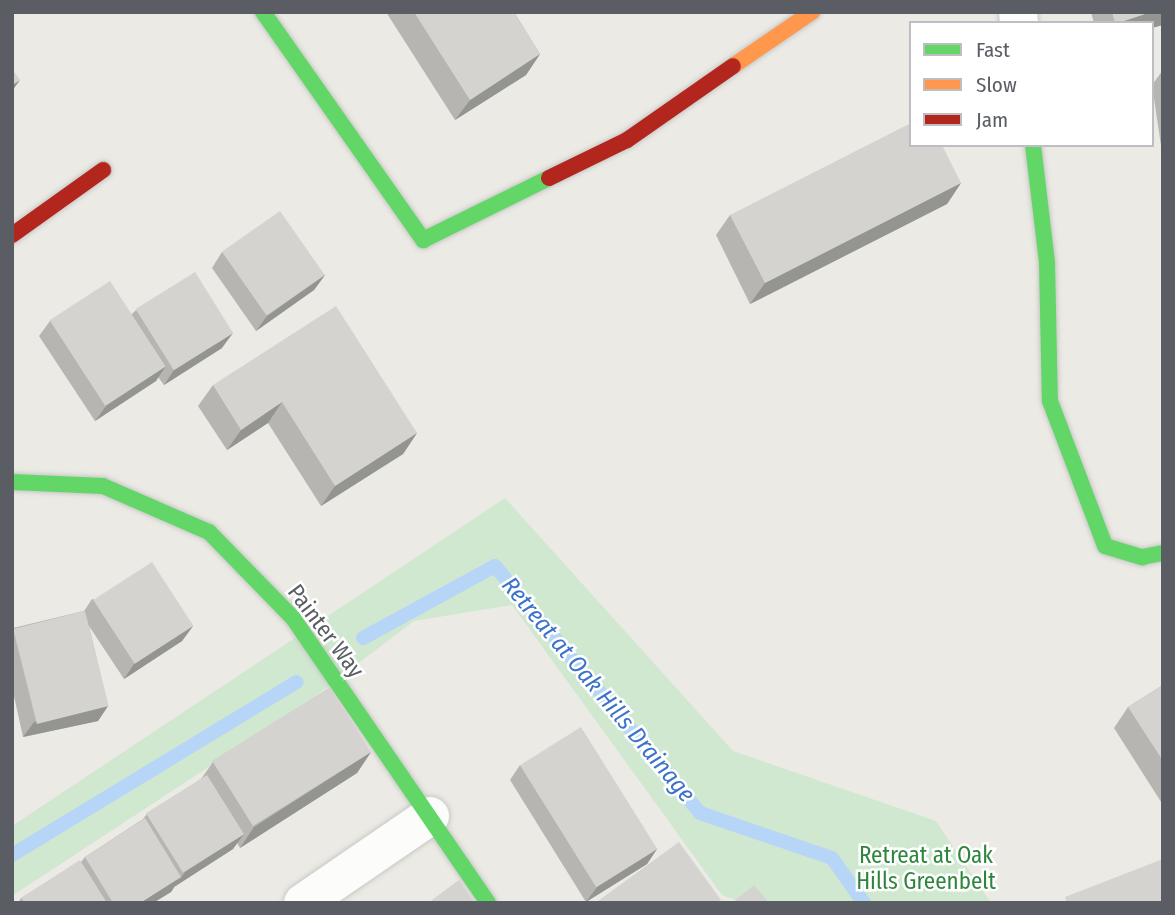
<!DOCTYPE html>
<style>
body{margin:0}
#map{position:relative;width:1175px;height:915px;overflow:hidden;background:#ebeae4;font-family:"Fira Sans Condensed",sans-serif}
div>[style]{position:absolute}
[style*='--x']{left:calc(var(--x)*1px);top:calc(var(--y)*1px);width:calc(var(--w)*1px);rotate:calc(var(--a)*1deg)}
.green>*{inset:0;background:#d1e8d0}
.stream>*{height:14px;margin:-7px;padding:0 7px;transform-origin:7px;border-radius:7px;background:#b6d5f7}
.roads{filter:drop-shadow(0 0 2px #c7c8c6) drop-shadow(0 0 2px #c7c8c6)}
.street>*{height:38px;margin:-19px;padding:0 19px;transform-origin:19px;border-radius:19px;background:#fcfcfb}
.fast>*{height:16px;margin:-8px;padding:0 8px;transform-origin:8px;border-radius:8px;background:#63d668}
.slow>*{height:16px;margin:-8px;padding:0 8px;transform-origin:8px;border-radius:8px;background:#ff974d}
.jam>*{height:16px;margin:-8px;padding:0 8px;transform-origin:8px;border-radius:8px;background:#b3261e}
.wall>*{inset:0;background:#b6b5b2}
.shaded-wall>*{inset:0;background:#949491}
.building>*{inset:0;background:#d4d3cf;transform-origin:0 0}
span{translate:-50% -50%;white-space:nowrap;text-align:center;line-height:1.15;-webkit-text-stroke:5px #fff;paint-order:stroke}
.street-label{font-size:23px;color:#5a5d63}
.park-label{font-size:23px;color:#2e863c}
.water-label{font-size:24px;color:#3b72ca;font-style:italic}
.frame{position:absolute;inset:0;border:14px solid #5a5d63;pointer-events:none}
.legend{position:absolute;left:909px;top:21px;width:245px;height:126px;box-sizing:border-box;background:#fff;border:2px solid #bdbec1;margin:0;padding:9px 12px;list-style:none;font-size:21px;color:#5a5d63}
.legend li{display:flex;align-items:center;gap:14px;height:35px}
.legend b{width:35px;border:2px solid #bdbec1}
</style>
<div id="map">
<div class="green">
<div style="clip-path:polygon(505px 498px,733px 751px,936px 821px,991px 903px,743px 903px,722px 895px,512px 605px,414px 621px,306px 703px,12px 896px,12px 826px)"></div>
</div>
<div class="stream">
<div style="--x:363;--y:638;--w:150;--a:-28.6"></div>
<div style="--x:495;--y:566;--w:321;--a:50.3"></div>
<div style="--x:700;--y:813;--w:139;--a:18.8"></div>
<div style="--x:832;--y:858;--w:55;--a:54.6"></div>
<div style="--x:12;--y:855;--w:333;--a:-31.3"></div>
</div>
<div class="roads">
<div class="street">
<div style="--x:1018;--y:12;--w:11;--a:85"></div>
<div style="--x:303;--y:903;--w:154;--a:-34.4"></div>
</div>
<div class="fast">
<div style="--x:263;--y:12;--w:279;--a:54.9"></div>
<div style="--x:423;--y:240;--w:140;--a:-26.2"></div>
<div style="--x:1033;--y:145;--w:119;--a:83.2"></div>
<div style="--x:1047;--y:263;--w:138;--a:88.8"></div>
<div style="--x:1050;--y:401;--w:155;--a:69.2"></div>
<div style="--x:1105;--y:546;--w:39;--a:17"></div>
<div style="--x:1142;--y:557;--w:21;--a:-11"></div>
<div style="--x:12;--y:482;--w:91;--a:2.5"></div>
<div style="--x:103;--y:486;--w:116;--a:23.5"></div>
<div style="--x:209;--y:532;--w:120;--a:45.7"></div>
<div style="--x:293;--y:618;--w:345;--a:55.6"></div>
</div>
<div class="slow">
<div style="--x:733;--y:66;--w:96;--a:-34.4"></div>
</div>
<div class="jam">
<div style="--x:549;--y:178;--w:87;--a:-26"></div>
<div style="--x:627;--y:140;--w:129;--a:-34.9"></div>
<div style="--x:12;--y:235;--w:112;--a:-35.5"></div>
</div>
</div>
<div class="wall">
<div style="clip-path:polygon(386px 12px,514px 12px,540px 54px,526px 75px,455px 120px)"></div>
<div style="clip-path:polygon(1091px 12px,1163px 12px,1152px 23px,1094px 23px)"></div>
<div style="clip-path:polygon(1163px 70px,1163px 159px,1152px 85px)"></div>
<div style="clip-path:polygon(961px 183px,947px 204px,750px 304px,716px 235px,730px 215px)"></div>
<div style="clip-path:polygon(222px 252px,325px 275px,314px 290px,256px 331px,212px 268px)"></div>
<div style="clip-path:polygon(136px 310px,222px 348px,164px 385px,158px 377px,156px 381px,95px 421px,39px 336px,50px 321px,132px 314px)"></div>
<div style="clip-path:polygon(213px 385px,417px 433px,403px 454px,321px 506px,268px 423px,227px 450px,198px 406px)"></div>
<div style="clip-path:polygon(92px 599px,193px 626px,182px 641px,124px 679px,89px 626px,108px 706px,98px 721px,23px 737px,12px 687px,12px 630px,13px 628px,84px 611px)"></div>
<div style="clip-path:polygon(1163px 685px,1163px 805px,1114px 728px,1128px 707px)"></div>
<div style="clip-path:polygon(371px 752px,357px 773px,240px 848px,237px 843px,233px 849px,174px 887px,171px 892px,153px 903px,18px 903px,21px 898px,81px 862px,85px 857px,143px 819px,147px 814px,201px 779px,213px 762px)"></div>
<div style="clip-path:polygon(520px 765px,657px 849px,647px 864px,586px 902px,510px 780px)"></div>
</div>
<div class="shaded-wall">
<div style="clip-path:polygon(1151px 12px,1163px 12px,1163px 25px,1152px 28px,1152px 23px,1118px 23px)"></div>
<div style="clip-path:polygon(540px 54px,526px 75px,455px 120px,470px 100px)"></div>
<div style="clip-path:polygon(20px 80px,12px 91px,12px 85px)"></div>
<div style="clip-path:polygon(961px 183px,947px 204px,750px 304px,765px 283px)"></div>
<div style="clip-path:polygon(325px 275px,314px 290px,256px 331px,267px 316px)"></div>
<div style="clip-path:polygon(233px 333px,222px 348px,164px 385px,174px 370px)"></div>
<div style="clip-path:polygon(166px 366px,156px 381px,95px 421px,106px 406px)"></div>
<div style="clip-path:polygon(282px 402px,268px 423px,227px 450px,241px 430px)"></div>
<div style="clip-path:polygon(417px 433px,403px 454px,321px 506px,335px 486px)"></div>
<div style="clip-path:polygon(193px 626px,182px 641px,124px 679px,134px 664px)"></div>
<div style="clip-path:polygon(108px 706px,98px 721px,23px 737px,34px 722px)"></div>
<div style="clip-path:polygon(371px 752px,357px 773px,240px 848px,254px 827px)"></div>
<div style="clip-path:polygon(244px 834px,233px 849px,174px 887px,185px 872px)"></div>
<div style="clip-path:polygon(657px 849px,647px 864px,586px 902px,597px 887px)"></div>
<div style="clip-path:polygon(181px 877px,171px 892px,153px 903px,140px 903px)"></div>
</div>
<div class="building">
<div style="clip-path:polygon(414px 12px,514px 12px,540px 54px,470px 100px)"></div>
<div style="clip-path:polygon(1112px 12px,1151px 12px,1118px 23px,1115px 23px)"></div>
<div style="clip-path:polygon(12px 69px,20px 80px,12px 85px)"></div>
<div style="clip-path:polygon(911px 123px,911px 145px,942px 145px,961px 183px,765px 283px,730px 215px)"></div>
<div style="left:280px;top:211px;width:78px;height:71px;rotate:55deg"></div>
<div style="left:195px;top:272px;width:72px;height:70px;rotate:58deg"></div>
<div style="left:110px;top:281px;width:102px;height:72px;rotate:57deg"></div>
<div style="clip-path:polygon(336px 306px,417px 433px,335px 486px,282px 402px,241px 430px,213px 385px)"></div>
<div style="left:152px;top:562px;width:76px;height:70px;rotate:57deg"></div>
<div style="left:85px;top:611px;width:98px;height:74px;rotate:76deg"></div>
<div style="clip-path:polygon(1163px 685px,1163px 761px,1128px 707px)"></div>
<div style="left:330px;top:687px;width:77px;height:139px;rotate:58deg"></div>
<div style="left:581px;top:727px;width:144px;height:72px;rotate:58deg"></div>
<div style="left:207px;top:775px;width:70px;height:72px;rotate:58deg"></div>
<div style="clip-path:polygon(145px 818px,181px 877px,140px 903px,113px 903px,85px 857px)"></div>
<div style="clip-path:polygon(679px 842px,721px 900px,717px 903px,600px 903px,598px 901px)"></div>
<div style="clip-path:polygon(1163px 859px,1163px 903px,1067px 903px,1065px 897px)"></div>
<div style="clip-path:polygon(80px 860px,107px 903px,25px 903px,21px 898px)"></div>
<div style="clip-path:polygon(459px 880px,475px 903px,428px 903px)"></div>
<div style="clip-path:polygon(754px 885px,769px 903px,732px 903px)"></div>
</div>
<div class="street-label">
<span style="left:326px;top:631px;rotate:53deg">Painter Way</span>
</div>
<div class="park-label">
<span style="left:926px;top:868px">Retreat at Oak<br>Hills Greenbelt</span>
</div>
<div class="water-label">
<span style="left:598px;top:690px;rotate:50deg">Retreat at Oak Hills Drainage</span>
</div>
<div class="frame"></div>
<ul class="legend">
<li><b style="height:9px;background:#63d668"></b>Fast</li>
<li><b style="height:9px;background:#ff974d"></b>Slow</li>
<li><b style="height:9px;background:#b3261e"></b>Jam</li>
</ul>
</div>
